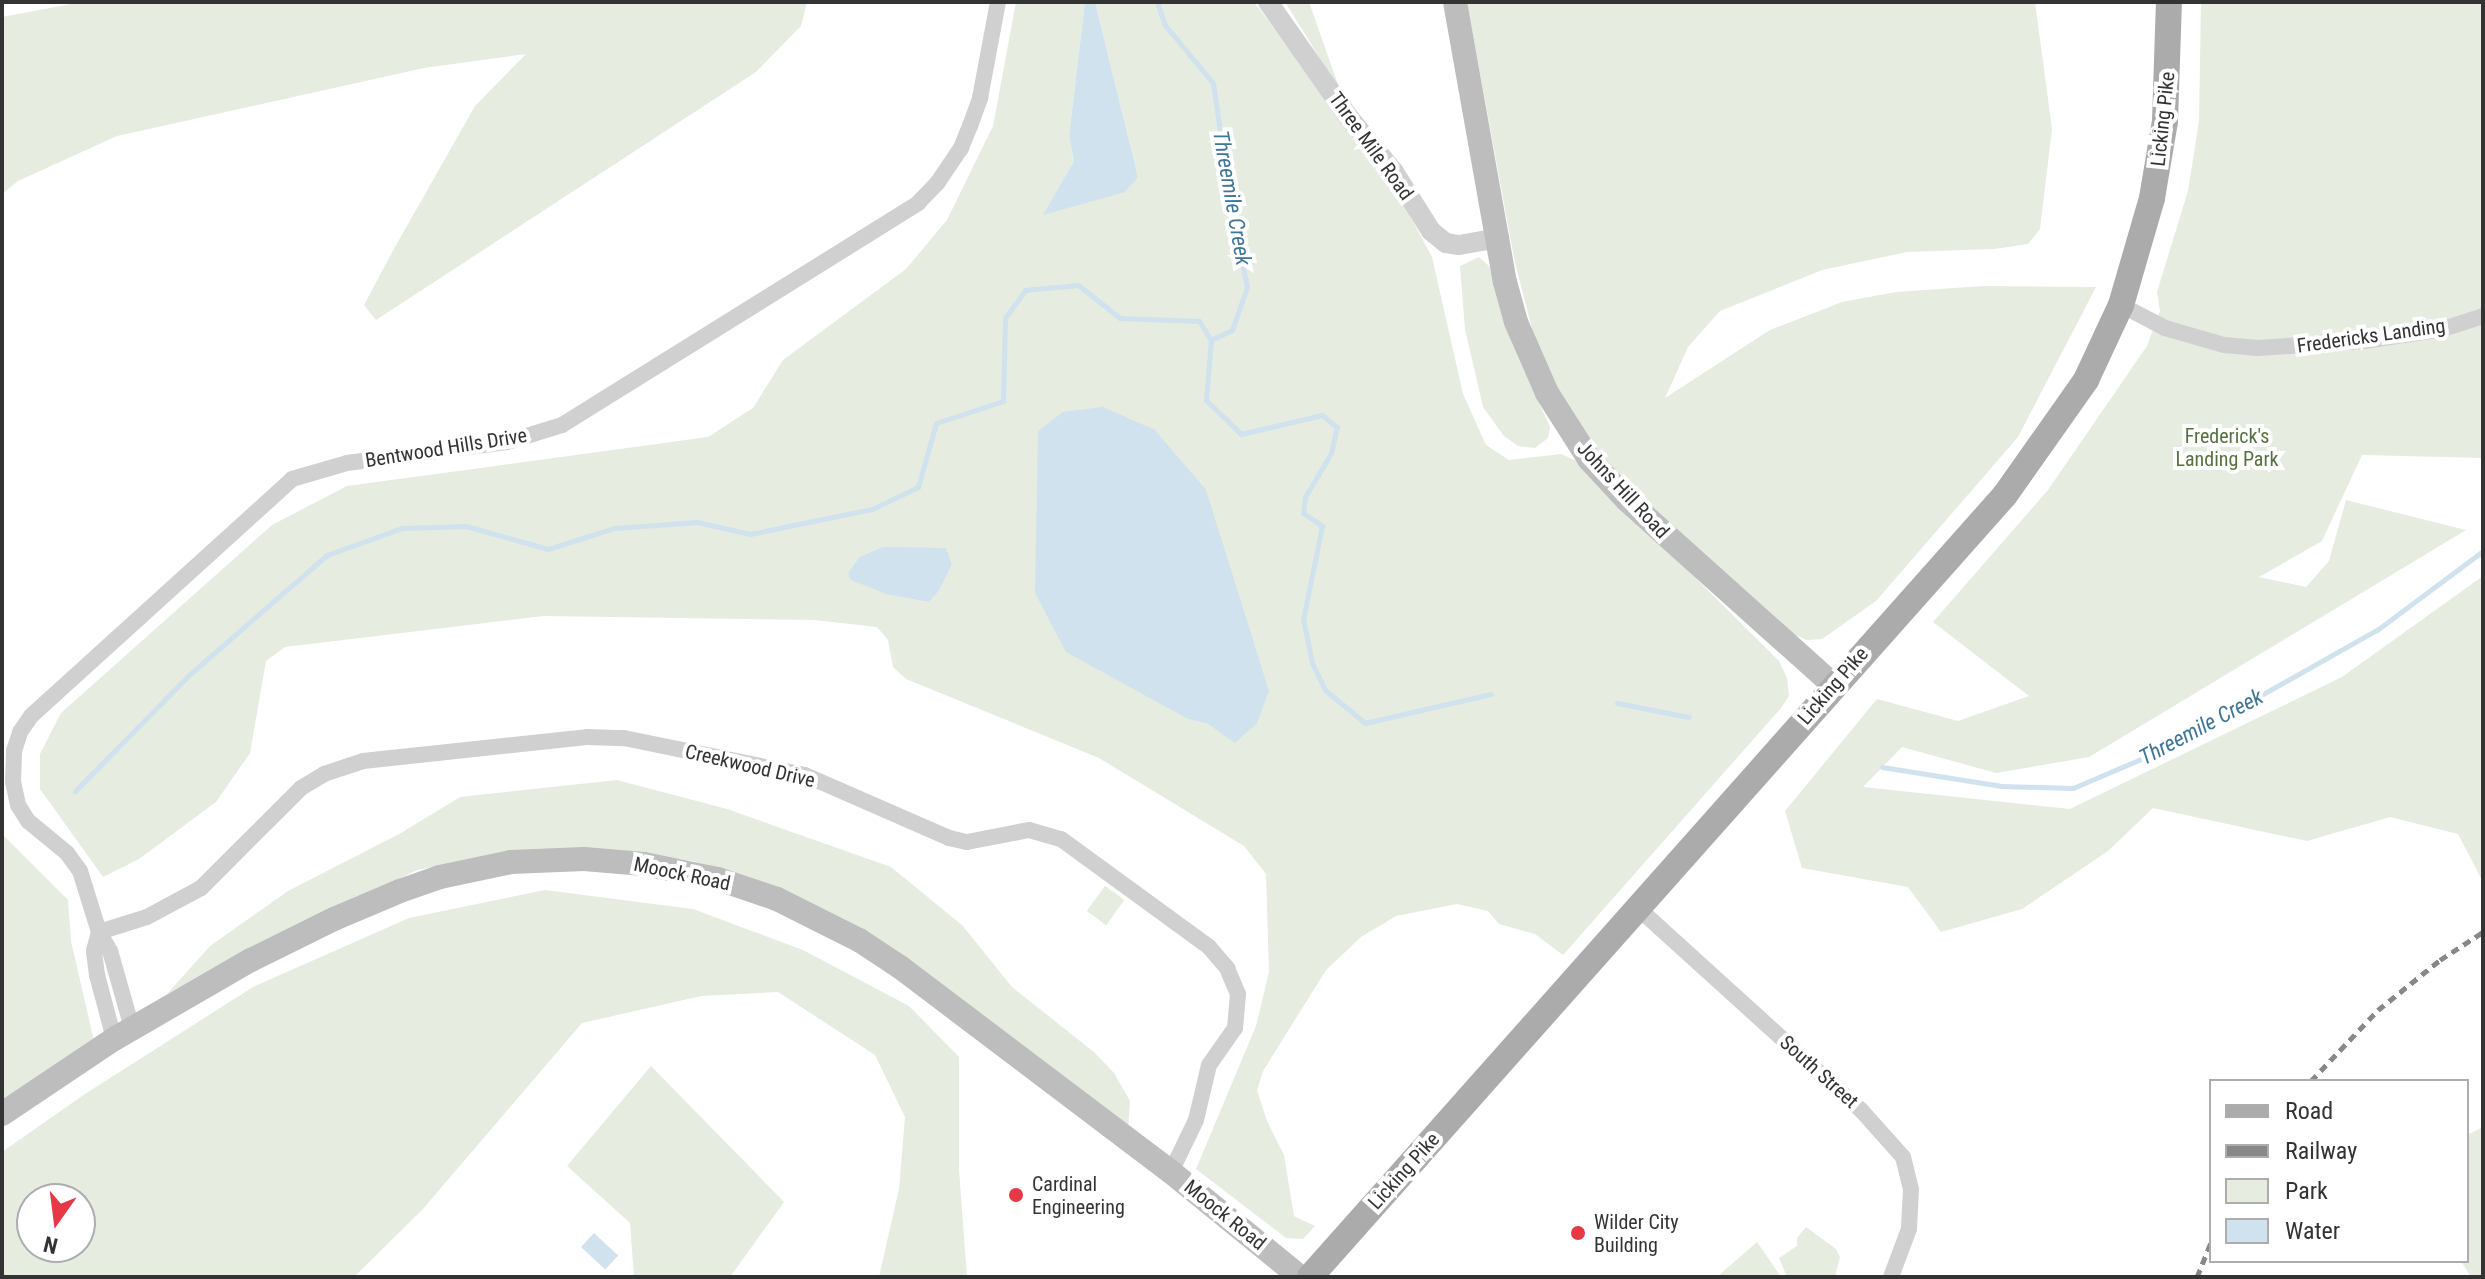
<!DOCTYPE html>
<style>
body{margin:0}
#map{position:relative;width:2485px;height:1279px;overflow:hidden;background:#fff;font-family:"Roboto Condensed",sans-serif}
div>[style]{position:absolute}
[style*='--x']{left:calc(var(--x)*1px);top:calc(var(--y)*1px);width:calc(var(--w)*1px);rotate:calc(var(--a)*1deg)}
.green>*{inset:0;background:#e6ecdf;transform-origin:0 0}
.water>*{inset:0;background:#cfe2ee;transform-origin:0 0}
.stream>*{height:5px;margin:-2.5px;padding:0 2.5px;transform-origin:2.5px;border-radius:2.5px;background:#cfe2ee}
.minor>*{height:16px;margin:-8px;padding:0 8px;transform-origin:8px;border-radius:8px;background:#d0d0d0}
.tertiary>*{height:20px;margin:-10px;padding:0 10px;transform-origin:10px;border-radius:10px;background:#d0d0d0}
.secondary>*{height:24px;margin:-12px;padding:0 12px;transform-origin:12px;border-radius:12px;background:#bdbdbd}
.primary>*{height:26px;margin:-13px;padding:0 13px;transform-origin:13px;border-radius:13px;background:#ababab}
.rail>*{height:5px;margin-top:-2.5px;transform-origin:0;background:repeating-linear-gradient(90deg,#888 0 8px,transparent 0 14px)}
.dots>*{width:22px;height:22px;translate:-50% -50%;box-sizing:border-box;border:4px solid #fff;border-radius:50%}
span{translate:-50% -50%;white-space:nowrap;text-align:center;line-height:1.15;-webkit-text-stroke:8px #fff;paint-order:stroke}
.street-label{font-size:20px;color:#333}
.park-label{font-size:20px;color:#56703f}
.poi-label{font-size:20px;color:#333}
.left{translate:0 -50%;text-align:left}
.water-label{font-size:22px;color:#3f7597;font-style:italic}
.frame{position:absolute;inset:0;border:4px solid #333;pointer-events:none}
.legend{position:absolute;left:2209px;top:1079px;width:260px;height:184px;box-sizing:border-box;background:#fff;border:2px solid #adadad;margin:0;padding:10px 14px;list-style:none;font-size:24px;color:#333}
.legend li{display:flex;align-items:center;gap:16px;height:40px}
.legend b{width:40px;border:2px solid #adadad}
.north{position:absolute;left:16px;top:1183px;width:80px;height:80px;box-sizing:border-box;background:#fff;border:2px solid #adadad;border-radius:50%;rotate:194deg;font-size:22px;font-weight:700;line-height:32px;text-align:center;color:#333}
.north::after{content:'';display:block;margin:auto;width:28px;height:36px;background:#e63946;clip-path:polygon(50% 0,100% 100%,50% 72%,0 100%)}
</style>
<div id="map">
<div class="green">
<div style="clip-path:polygon(82px 2px,807px 2px,801px 26px,756px 72px,376px 320px,364px 305px,395px 247px,475px 106px,526px 54px,424px 68px,117px 136px,18px 181px,2px 194px,2px 17px)"></div>
<div style="clip-path:polygon(evenodd,1016px 2px,1085px 2px,1069px 136px,1074px 161px,1044px 214px,1138px 177px,1095px 2px,1254px 2px,1366px 149px,1408px 212px,1432px 257px,1463px 394px,1486px 445px,1509px 460px,1561px 454px,1579px 462px,1779px 661px,1787px 678px,1789px 696px,1781px 708px,1563px 955px,1535px 934px,1499px 924px,1488px 911px,1457px 904px,1396px 916px,1361px 937px,1326px 970px,1263px 1071px,1257px 1090px,1267px 1121px,1284px 1155px,1294px 1216px,1315px 1226px,1303px 1239px,1286px 1238px,1196px 1169px,1256px 1026px,1269px 972px,1266px 874px,1244px 846px,1099px 758px,906px 679px,893px 667px,888px 640px,877px 627px,815px 620px,543px 616px,285px 647px,266px 661px,250px 753px,216px 802px,139px 859px,103px 877px,40px 789px,40px 754px,61px 713px,272px 525px,347px 486px,708px 437px,753px 408px,783px 360px,906px 269px,947px 220px,993px 126px,1016px 2px,1063px 412px,1208px 724px,1188px 719px,1063px 412px,1016px 2px,945px 548px,952px 565px,939px 591px,929px 602px,889px 595px,927px 549px,945px 548px)"></div>
<div style="clip-path:polygon(1285px 2px,1309px 2px,1342px 96px,1305px 34px)"></div>
<div style="clip-path:polygon(1467px 2px,2035px 2px,2052px 129px,2040px 229px,2028px 244px,1994px 249px,1907px 252px,1822px 270px,1720px 311px,1688px 347px,1665px 398px,1770px 330px,1842px 302px,1896px 292px,1984px 286px,2096px 287px,2018px 437px,1876px 601px,1822px 639px,1807px 640px,1788px 632px,1642px 503px,1597px 452px,1566px 408px,1535px 340px,1515px 263px)"></div>
<div style="clip-path:polygon(2201px 2px,2483px 2px,2483px 458px,2362px 455px,2322px 541px,2259px 577px,2306px 587px,2329px 561px,2346px 500px,2466px 530px,2089px 757px,1996px 773px,1902px 747px,1863px 787px,2070px 809px,2342px 677px,2483px 576px,2483px 882px,2458px 834px,2390px 817px,2307px 841px,2153px 808px,2108px 851px,2022px 909px,1941px 932px,1908px 887px,1802px 868px,1785px 811px,1877px 699px,1958px 721px,2029px 696px,1933px 622px,2048px 490px,2147px 346px,2160px 311px,2157px 292px,2188px 191px,2199px 121px)"></div>
<div style="clip-path:polygon(1479px 257px,1489px 266px,1519px 359px,1550px 427px,1548px 438px,1535px 448px,1518px 446px,1504px 436px,1483px 407px,1465px 329px,1460px 266px)"></div>
<div style="clip-path:polygon(617px 780px,727px 809px,891px 867px,962px 925px,1012px 987px,1095px 1053px,1114px 1073px,1130px 1101px,1128px 1130px,762px 882px,693px 861px,605px 849px,495px 855px,417px 870px,167px 994px,210px 946px,288px 891px,401px 833px,460px 797px)"></div>
<div style="clip-path:polygon(2px 834px,68px 900px,71px 941px,94px 1041px,2px 1103px)"></div>
<div style="left:1105px;top:886px;width:24px;height:31px;rotate:36deg"></div>
<div style="clip-path:polygon(evenodd,545px 890px,693px 909px,803px 950px,909px 1006px,959px 1057px,959px 1170px,967px 1277px,879px 1277px,899px 1189px,905px 1117px,875px 1055px,778px 992px,701px 996px,582px 1023px,422px 1210px,354px 1277px,2px 1277px,2px 1152px,85px 1094px,253px 987px,409px 918px,545px 890px,32px 1199px,80px 1199px,80px 1247px,32px 1247px,32px 1199px)"></div>
<div style="clip-path:polygon(651px 1066px,784px 1202px,730px 1277px,634px 1277px,630px 1223px,567px 1166px)"></div>
<div style="clip-path:polygon(2483px 1127px,2483px 1277px,2471px 1277px,2461px 1261px,2467px 1261px,2467px 1135px)"></div>
<div style="clip-path:polygon(1806px 1227px,1836px 1249px,1840px 1257px,1835px 1277px,1787px 1277px,1779px 1258px,1797px 1246px,1797px 1238px)"></div>
<div style="clip-path:polygon(1757px 1242px,1781px 1277px,1717px 1277px)"></div>
</div>
<div class="water">
<div style="clip-path:polygon(1085px 2px,1095px 2px,1138px 177px,1125px 192px,1043px 215px,1074px 161px,1069px 136px)"></div>
<div style="clip-path:polygon(1103px 407px,1155px 430px,1206px 490px,1269px 691px,1257px 723px,1235px 743px,1208px 724px,1188px 719px,1066px 652px,1035px 593px,1038px 431px,1063px 412px)"></div>
<div style="clip-path:polygon(883px 547px,946px 548px,952px 565px,939px 591px,929px 602px,889px 595px,851px 580px,848px 573px,860px 557px)"></div>
<div style="left:594px;top:1233px;width:33px;height:19px;rotate:43deg"></div>
</div>
<div class="stream">
<div style="--x:1157;--y:2;--w:24;--a:71"></div>
<div style="--x:1165;--y:25;--w:75;--a:50.4"></div>
<div style="--x:1213;--y:83;--w:133;--a:81.8"></div>
<div style="--x:1232;--y:215;--w:74;--a:78.2"></div>
<div style="--x:1247;--y:287;--w:46;--a:109.2"></div>
<div style="--x:1232;--y:330;--w:23;--a:155"></div>
<div style="--x:1211;--y:340;--w:60;--a:94.8"></div>
<div style="--x:1206;--y:400;--w:49;--a:44.2"></div>
<div style="--x:1241;--y:434;--w:83;--a:-13.2"></div>
<div style="--x:1322;--y:415;--w:19;--a:39"></div>
<div style="--x:1337;--y:427;--w:27;--a:103"></div>
<div style="--x:1331;--y:453;--w:51;--a:120.6"></div>
<div style="--x:1305;--y:497;--w:16;--a:97"></div>
<div style="--x:1303;--y:513;--w:23;--a:34"></div>
<div style="--x:1322;--y:526;--w:95;--a:101.5"></div>
<div style="--x:1303;--y:619;--w:45;--a:78.4"></div>
<div style="--x:1312;--y:663;--w:30;--a:64"></div>
<div style="--x:1325;--y:690;--w:52;--a:39.5"></div>
<div style="--x:1365;--y:723;--w:129;--a:-13"></div>
<div style="--x:1617;--y:703;--w:73;--a:11"></div>
<div style="--x:1882;--y:767;--w:121;--a:9"></div>
<div style="--x:2002;--y:786;--w:71;--a:1.6"></div>
<div style="--x:2073;--y:788;--w:104;--a:-23.1"></div>
<div style="--x:2169;--y:747;--w:239;--a:-29.4"></div>
<div style="--x:2377;--y:630;--w:132;--a:-36.7"></div>
<div style="--x:75;--y:791;--w:164;--a:-45.5"></div>
<div style="--x:190;--y:674;--w:181;--a:-41"></div>
<div style="--x:327;--y:555;--w:80;--a:-19.8"></div>
<div style="--x:402;--y:528;--w:64;--a:-1.8"></div>
<div style="--x:466;--y:526;--w:85;--a:15.7"></div>
<div style="--x:548;--y:549;--w:69;--a:-17.7"></div>
<div style="--x:614;--y:528;--w:83;--a:-4.1"></div>
<div style="--x:697;--y:522;--w:54;--a:12.8"></div>
<div style="--x:750;--y:534;--w:125;--a:-11.6"></div>
<div style="--x:872;--y:509;--w:51;--a:-25.6"></div>
<div style="--x:918;--y:487;--w:66;--a:-74.3"></div>
<div style="--x:936;--y:423;--w:71;--a:-18.2"></div>
<div style="--x:1003;--y:401;--w:83;--a:-88.6"></div>
<div style="--x:1005;--y:318;--w:34;--a:-54"></div>
<div style="--x:1025;--y:290;--w:53;--a:-5.4"></div>
<div style="--x:1078;--y:285;--w:53;--a:38.2"></div>
<div style="--x:1120;--y:318;--w:79;--a:2.2"></div>
<div style="--x:1199;--y:321;--w:22;--a:58"></div>
</div>
<div class="minor">
<div style="--x:2121;--y:305;--w:50;--a:27.6"></div>
<div style="--x:2165;--y:328;--w:61;--a:16.1"></div>
<div style="--x:2224;--y:345;--w:34;--a:5"></div>
<div style="--x:2258;--y:348;--w:106;--a:-3.8"></div>
<div style="--x:2364;--y:341;--w:80;--a:-8.6"></div>
<div style="--x:2443;--y:329;--w:42;--a:-18"></div>
<div style="--x:1638;--y:908;--w:301;--a:42.2"></div>
<div style="--x:1861;--y:1110;--w:63;--a:48.2"></div>
<div style="--x:1903;--y:1157;--w:33;--a:76"></div>
<div style="--x:1911;--y:1189;--w:40;--a:92.9"></div>
<div style="--x:1909;--y:1229;--w:51;--a:110.6"></div>
<div style="--x:99;--y:932;--w:50;--a:-17.4"></div>
<div style="--x:147;--y:917;--w:61;--a:-28.2"></div>
<div style="--x:201;--y:888;--w:141;--a:-45"></div>
<div style="--x:301;--y:788;--w:27;--a:-31"></div>
<div style="--x:324;--y:774;--w:41;--a:-18.4"></div>
<div style="--x:363;--y:761;--w:225;--a:-6.1"></div>
<div style="--x:587;--y:737;--w:37;--a:2"></div>
<div style="--x:624;--y:738;--w:185;--a:11.6"></div>
<div style="--x:805;--y:775;--w:157;--a:23.6"></div>
<div style="--x:949;--y:838;--w:18;--a:13"></div>
<div style="--x:967;--y:842;--w:63;--a:-11"></div>
<div style="--x:1029;--y:830;--w:33;--a:16"></div>
<div style="--x:1061;--y:839;--w:183;--a:36.1"></div>
<div style="--x:1209;--y:947;--w:28;--a:49"></div>
<div style="--x:1227;--y:968;--w:28;--a:67"></div>
<div style="--x:1238;--y:994;--w:34;--a:95"></div>
<div style="--x:1235;--y:1028;--w:45;--a:125.1"></div>
<div style="--x:1209;--y:1065;--w:57;--a:103.3"></div>
<div style="--x:1196;--y:1120;--w:58;--a:115.7"></div>
<div style="--x:99;--y:932;--w:20;--a:105"></div>
<div style="--x:94;--y:951;--w:24;--a:83"></div>
<div style="--x:97;--y:975;--w:66;--a:75.1"></div>
<div style="--x:132;--y:1028;--w:80;--a:-105.9"></div>
<div style="--x:110;--y:951;--w:22;--a:-120"></div>
<div style="--x:99;--y:932;--w:64;--a:-107.3"></div>
<div style="--x:80;--y:871;--w:22;--a:-126"></div>
<div style="--x:67;--y:853;--w:50;--a:-140.6"></div>
<div style="--x:28;--y:821;--w:19;--a:-122"></div>
<div style="--x:18;--y:805;--w:24;--a:-102"></div>
<div style="--x:13;--y:782;--w:31;--a:-88"></div>
<div style="--x:14;--y:751;--w:20;--a:-72"></div>
<div style="--x:20;--y:732;--w:19;--a:-55"></div>
<div style="--x:31;--y:716;--w:353;--a:-42.2"></div>
<div style="--x:292;--y:479;--w:57;--a:-16.2"></div>
<div style="--x:347;--y:463;--w:161;--a:-7.5"></div>
<div style="--x:507;--y:442;--w:58;--a:-17.2"></div>
<div style="--x:562;--y:425;--w:420;--a:-31.9"></div>
<div style="--x:918;--y:203;--w:29;--a:-46"></div>
<div style="--x:938;--y:182;--w:41;--a:-55.9"></div>
<div style="--x:961;--y:148;--w:24;--a:-68"></div>
<div style="--x:970;--y:126;--w:30;--a:-70"></div>
<div style="--x:980;--y:98;--w:98;--a:-79.4"></div>
</div>
<div class="tertiary">
<div style="--x:1268;--y:2;--w:138;--a:55"></div>
<div style="--x:1347;--y:115;--w:74;--a:50.5"></div>
<div style="--x:1394;--y:172;--w:70;--a:57.9"></div>
<div style="--x:1431;--y:231;--w:19;--a:39"></div>
<div style="--x:1446;--y:243;--w:13;--a:9"></div>
<div style="--x:1459;--y:245;--w:41;--a:-9.9"></div>
</div>
<div class="secondary">
<div style="--x:1455;--y:2;--w:284;--a:79.9"></div>
<div style="--x:1505;--y:282;--w:41;--a:74.6"></div>
<div style="--x:1516;--y:322;--w:77;--a:66.4"></div>
<div style="--x:1547;--y:393;--w:78;--a:57.5"></div>
<div style="--x:1589;--y:459;--w:56;--a:47.2"></div>
<div style="--x:1627;--y:500;--w:278;--a:41.9"></div>
<div style="--x:2;--y:1114;--w:135;--a:-33.8"></div>
<div style="--x:114;--y:1039;--w:158;--a:-30"></div>
<div style="--x:251;--y:960;--w:93;--a:-26.3"></div>
<div style="--x:334;--y:919;--w:72;--a:-23"></div>
<div style="--x:400;--y:891;--w:42;--a:-19.3"></div>
<div style="--x:440;--y:877;--w:73;--a:-11.9"></div>
<div style="--x:511;--y:862;--w:73;--a:-2.4"></div>
<div style="--x:584;--y:859;--w:60;--a:4.8"></div>
<div style="--x:644;--y:864;--w:76;--a:11.5"></div>
<div style="--x:718;--y:879;--w:62;--a:18.7"></div>
<div style="--x:777;--y:899;--w:92;--a:26.6"></div>
<div style="--x:859;--y:940;--w:49;--a:33.4"></div>
<div style="--x:900;--y:967;--w:340;--a:37.1"></div>
<div style="--x:1171;--y:1172;--w:166;--a:39.1"></div>
</div>
<div class="primary">
<div style="--x:1310;--y:1277;--w:1046;--a:-48.37"></div>
<div style="--x:2005;--y:495;--w:141;--a:-54.8"></div>
<div style="--x:2086;--y:380;--w:83;--a:-65"></div>
<div style="--x:2121;--y:305;--w:111;--a:-73.8"></div>
<div style="--x:2152;--y:198;--w:78;--a:-80.4"></div>
<div style="--x:2165;--y:121;--w:119;--a:-88.1"></div>
</div>
<div class="rail">
<div style="--x:2311;--y:1081;--w:98;--a:-46.7"></div>
<div style="--x:2378;--y:1010;--w:80;--a:-38.9"></div>
<div style="--x:2440;--y:960;--w:51;--a:-33.1"></div>
<div style="--x:2197;--y:1277;--w:37;--a:-68"></div>
</div>
<div class="dots">
<div style="left:1016px;top:1195px;background:#e63946"></div>
<div style="left:1578px;top:1233px;background:#e63946"></div>
</div>
<div class="street-label">
<span style="left:2163px;top:119px;rotate:-84deg">Licking Pike</span>
<span style="left:1371px;top:146px;rotate:54deg">Three Mile Road</span>
<span style="left:2371px;top:336px;rotate:-8deg">Fredericks Landing</span>
<span style="left:446px;top:448px;rotate:-9deg">Bentwood Hills Drive</span>
<span style="left:1623px;top:490px;rotate:47deg">Johns Hill Road</span>
<span style="left:1833px;top:686px;rotate:-49deg">Licking Pike</span>
<span style="left:750px;top:766px;rotate:13deg">Creekwood Drive</span>
<span style="left:682px;top:874px;rotate:12deg">Moock Road</span>
<span style="left:1819px;top:1072px;rotate:42deg">South Street</span>
<span style="left:1404px;top:1171px;rotate:-48deg">Licking Pike</span>
<span style="left:1225px;top:1215px;rotate:39deg">Moock Road</span>
</div>
<div class="park-label">
<span style="left:2227px;top:448px">Frederick's<br>Landing Park</span>
</div>
<div class="poi-label">
<span class="left" style="left:1032px;top:1196px">Cardinal<br>Engineering</span>
<span class="left" style="left:1594px;top:1234px">Wilder City<br>Building</span>
</div>
<div class="water-label">
<span style="left:1232px;top:198px;rotate:80deg">Threemile Creek</span>
<span style="left:2201px;top:727px;rotate:-28deg">Threemile Creek</span>
</div>
<div class="frame"></div>
<ul class="legend">
<li><b style="height:10px;background:#ababab"></b>Road</li>
<li><b style="height:10px;background:#888"></b>Railway</li>
<li><b style="height:22px;background:#e6ecdf"></b>Park</li>
<li><b style="height:22px;background:#cfe2ee"></b>Water</li>
</ul>
<div class="north">N</div>
</div>
